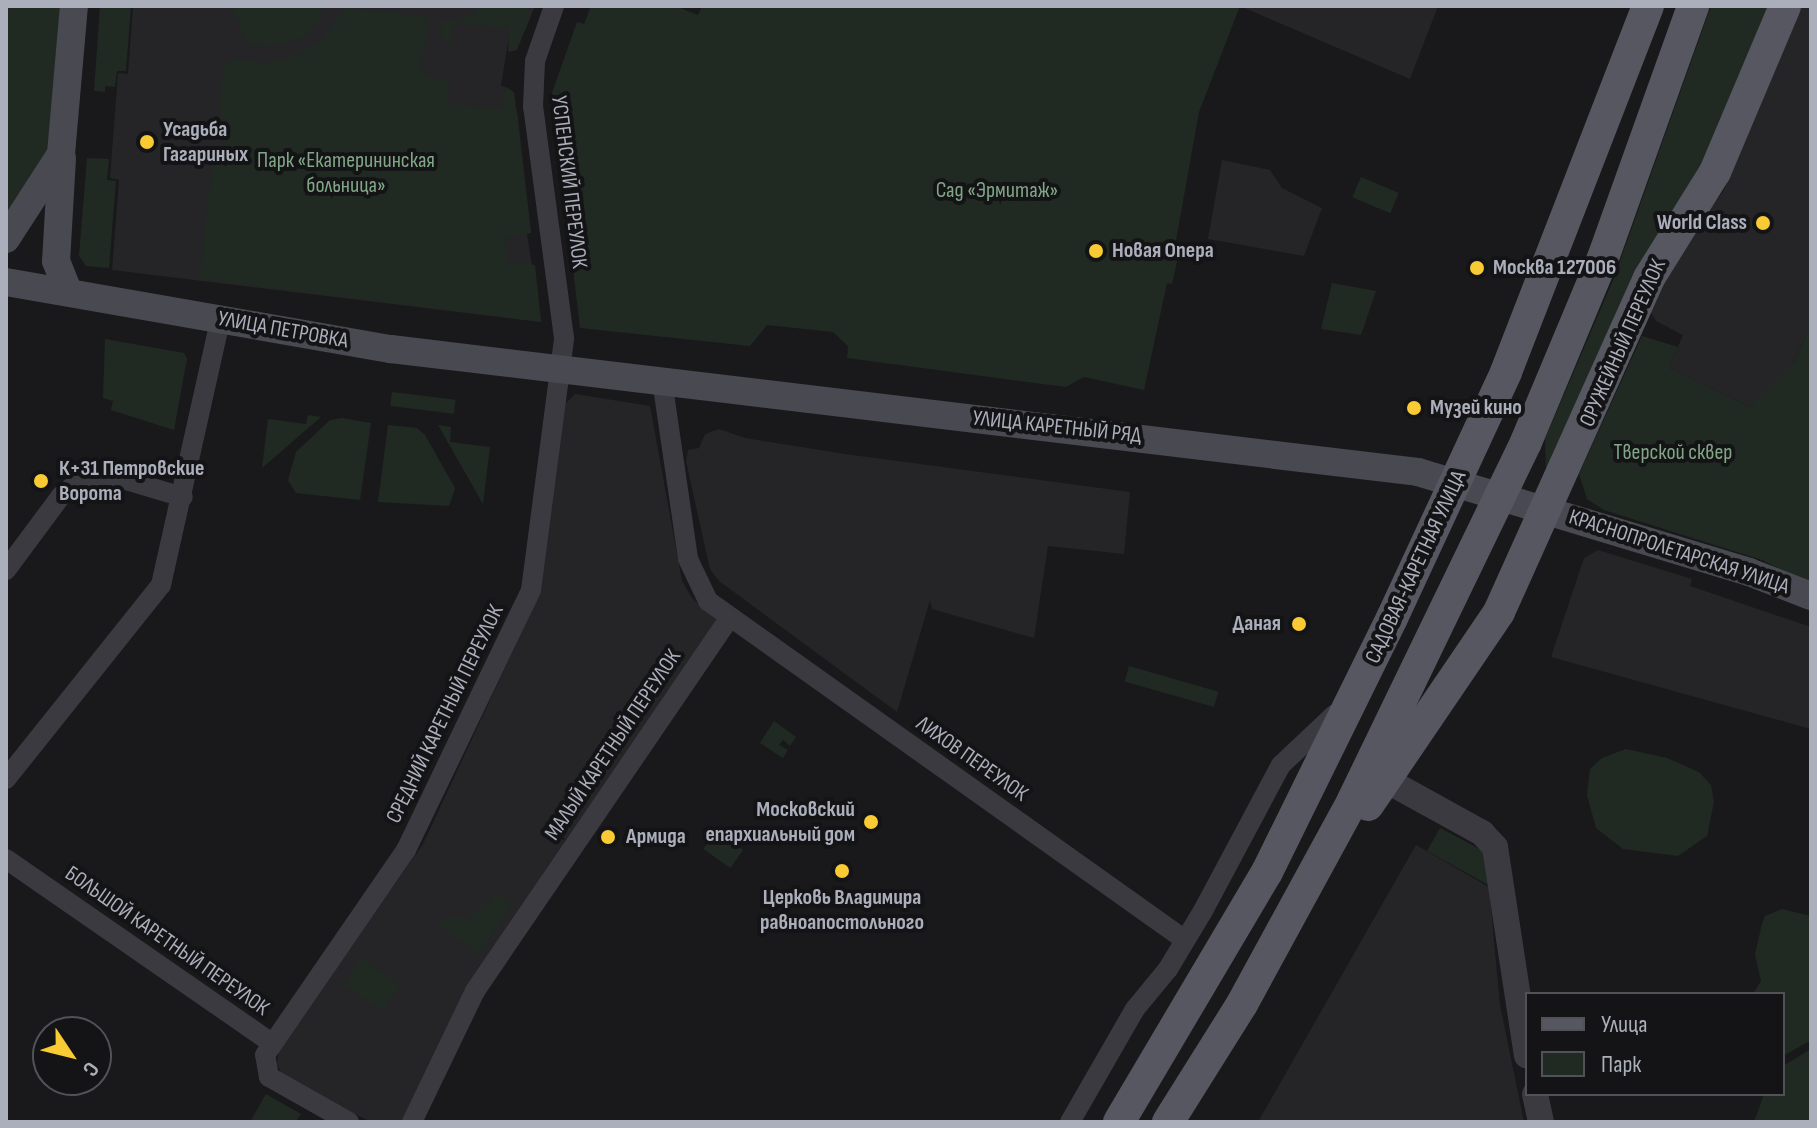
<!DOCTYPE html>
<meta charset="utf-8">
<style>
body{margin:0}
#map{position:relative;width:1817px;height:1128px;overflow:hidden;background:#19191b;font-family:"Sofia Sans Condensed",sans-serif}
div>[style]{position:absolute}
[style*='--x']{left:calc(var(--x)*1px);top:calc(var(--y)*1px);width:calc(var(--w)*1px);rotate:calc(var(--a)*1deg)}
.built>*{inset:0;background:#252528}
.green>*{inset:0;background:#202a23;transform-origin:0 0}
.minor>*{height:20px;margin:-10px;padding:0 10px;transform-origin:10px;border-radius:10px;background:#3a3a40}
.tertiary>*{height:26px;margin:-13px;padding:0 13px;transform-origin:13px;border-radius:13px;background:#3a3a40}
.secondary>*{height:28px;margin:-14px;padding:0 14px;transform-origin:14px;border-radius:14px;background:#484951}
.primary>*{height:32px;margin:-16px;padding:0 16px;transform-origin:16px;border-radius:16px;background:#565760}
.dots>*{width:22px;height:22px;translate:-50% -50%;box-sizing:border-box;border:4px solid #141416;border-radius:50%}
span{translate:-50% -50%;white-space:nowrap;text-align:center;line-height:1.15;-webkit-text-stroke:8px #141416;paint-order:stroke}
.poi-label{font-size:22px;color:#abaebb;font-weight:700}
.left{translate:0 -50%;text-align:left}
.right{translate:-100% -50%;text-align:right}
.park-label{font-size:22px;color:#81a787}
.street-label{font-size:22px;color:#abaebb}
.frame{position:absolute;inset:0;border:8px solid #abaebb;pointer-events:none}
.legend{position:absolute;left:1525px;top:992px;width:260px;height:104px;box-sizing:border-box;background:#141416;border:2px solid #505258;margin:0;padding:10px 14px;list-style:none;font-size:24px;color:#abaebb}
.legend li{display:flex;align-items:center;gap:16px;height:40px}
.legend b{width:40px;border:2px solid #505258}
.north{position:absolute;left:32px;top:1016px;width:80px;height:80px;box-sizing:border-box;background:#141416;border:2px solid #505258;border-radius:50%;rotate:125deg;font-size:22px;font-weight:700;line-height:32px;text-align:center;color:#abaebb}
.north::after{content:'';display:block;margin:auto;width:28px;height:36px;background:#f8ca34;clip-path:polygon(50% 0,100% 100%,50% 72%,0 100%)}
</style>
<div id="map">
<div class="built">
<div style="clip-path:polygon(133px 6px,535px 6px,525px 31px,510px 29px,501px 86px,506px 87px,504px 109px,517px 110px,531px 232px,527px 234px,541px 322px,112px 270px,119px 180px,110px 178px,118px 73px,128px 74px)"></div>
<div style="clip-path:polygon(1240px 6px,1438px 6px,1410px 79px)"></div>
<div style="clip-path:polygon(1802px 6px,1811px 6px,1811px 323px,1789px 374px,1750px 407px,1669px 368px,1683px 335px,1656px 321px,1650px 311px,1685px 244px,1724px 190px)"></div>
<div style="clip-path:polygon(1222px 160px,1270px 170px,1282px 188px,1322px 208px,1304px 256px,1208px 239px)"></div>
<div style="clip-path:polygon(575px 394px,650px 406px,682px 581px,692px 598px,717px 620px,546px 869px,446px 1029px,404px 1122px,371px 1122px,284px 1078px,277px 1064px,279px 1049px,423px 844px,534px 606px,565px 404px)"></div>
<div style="clip-path:polygon(719px 429px,745px 438px,845px 454px,1130px 492px,1124px 554px,1048px 546px,1034px 638px,932px 609px,930px 600px,897px 712px,719px 581px,710px 569px,686px 461px,688px 450px,699px 448px,705px 434px)"></div>
<div style="clip-path:polygon(1598px 550px,1692px 579px,1690px 586px,1811px 627px,1811px 729px,1551px 657px,1584px 558px)"></div>
<div style="clip-path:polygon(1416px 845px,1489px 887px,1500px 1005px,1524px 1122px,1258px 1122px)"></div>
</div>
<div class="green">
<div style="clip-path:polygon(6px 6px,67px 6px,56px 142px,6px 223px)"></div>
<div style="clip-path:polygon(100px 6px,131px 6px,126px 71px,117px 71px,115px 87px,105px 86px,105px 92px,94px 91px)"></div>
<div style="clip-path:polygon(234px 6px,324px 6px,319px 21px,302px 38px,267px 47px,244px 40px,238px 19px,233px 18px)"></div>
<div style="clip-path:polygon(482px 6px,518px 6px,532px 12px,517px 50px,508px 52px,509px 28px,454px 23px,451px 45px,442px 39px,441px 22px,471px 17px)"></div>
<div style="clip-path:polygon(591px 6px,675px 6px,698px 15px,702px 6px,1240px 6px,1199px 112px,1175px 246px,1180px 248px,1172px 284px,1167px 283px,1144px 390px,1084px 377px,1066px 387px,847px 358px,848px 346px,833px 332px,767px 325px,750px 346px,580px 328px,552px 93px,577px 22px,584px 24px)"></div>
<div style="clip-path:polygon(1711px 6px,1771px 6px,1703px 168px,1546px 470px,1545px 439px,1614px 278px)"></div>
<div style="clip-path:polygon(345px 8px,424px 16px,429px 27px,420px 68px,425px 77px,449px 81px,448px 104px,503px 109px,506px 87px,514px 92px,531px 233px,505px 237px,508px 263px,535px 265px,541px 322px,199px 279px,212px 166px,226px 142px,219px 102px,225px 65px,233px 58px,264px 63px,296px 56px,323px 40px)"></div>
<div style="clip-path:polygon(87px 158px,109px 159px,107px 180px,116px 181px,109px 268px,86px 266px,79px 256px)"></div>
<div style="left:1361px;top:177px;width:41px;height:22px;rotate:23deg"></div>
<div style="clip-path:polygon(1332px 283px,1376px 291px,1361px 335px,1321px 329px)"></div>
<div style="clip-path:polygon(1811px 323px,1811px 585px,1762px 560px,1604px 510px,1587px 499px,1579px 474px,1642px 336px,1678px 347px,1669px 368px,1750px 407px,1794px 363px)"></div>
<div style="clip-path:polygon(105px 339px,184px 353px,187px 359px,174px 430px,111px 410px,113px 401px,103px 398px)"></div>
<div style="left:392px;top:392px;width:64px;height:14px;rotate:7deg"></div>
<div style="clip-path:polygon(308px 415px,321px 417px,262px 468px,268px 419px,306px 424px)"></div>
<div style="clip-path:polygon(342px 418px,371px 423px,360px 500px,296px 493px,288px 480px,296px 452px,330px 420px)"></div>
<div style="clip-path:polygon(388px 425px,417px 428px,425px 435px,455px 488px,449px 506px,378px 502px)"></div>
<div style="clip-path:polygon(438px 425px,451px 427px,450px 442px,490px 447px,483px 504px)"></div>
<div style="left:1129px;top:666px;width:93px;height:16px;rotate:16deg"></div>
<div style="clip-path:polygon(774px 721px,796px 737px,790px 746px,783px 740px,779px 745px,788px 750px,783px 758px,760px 743px)"></div>
<div style="clip-path:polygon(1626px 749px,1667px 758px,1699px 772px,1711px 785px,1714px 802px,1707px 836px,1678px 856px,1623px 849px,1596px 828px,1587px 795px,1590px 769px,1602px 758px)"></div>
<div style="clip-path:polygon(1440px 828px,1489px 854px,1492px 887px,1427px 851px)"></div>
<div style="left:716px;top:831px;width:33px;height:22px;rotate:35deg"></div>
<div style="clip-path:polygon(497px 893px,512px 904px,479px 953px,436px 925px,455px 916px,470px 919px)"></div>
<div style="clip-path:polygon(1782px 909px,1811px 916px,1811px 1040px,1783px 1056px,1783px 994px,1753px 994px,1761px 981px,1755px 954px,1762px 924px,1765px 916px)"></div>
<div style="left:362px;top:958px;width:47px;height:32px;rotate:35deg"></div>
<div style="clip-path:polygon(1811px 1049px,1811px 1122px,1754px 1122px,1764px 1094px,1783px 1094px,1783px 1066px)"></div>
<div style="clip-path:polygon(266px 1094px,301px 1114px,295px 1122px,250px 1122px)"></div>
</div>
<div class="minor">
<div style="--x:662;--y:380;--w:181;--a:81.7"></div>
<div style="--x:688;--y:559;--w:47;--a:64.5"></div>
<div style="--x:708;--y:601;--w:585;--a:35.4"></div>
<div style="--x:6;--y:570;--w:92;--a:-53.4"></div>
<div style="--x:61;--y:496;--w:32;--a:-39"></div>
<div style="--x:86;--y:476;--w:23;--a:-2"></div>
<div style="--x:109;--y:475;--w:77;--a:16.6"></div>
<div style="--x:6;--y:779;--w:248;--a:-51.4"></div>
<div style="--x:161;--y:585;--w:271;--a:-77.4"></div>
<div style="--x:6;--y:859;--w:323;--a:34.7"></div>
<div style="--x:349;--y:1122;--w:92;--a:-150.6"></div>
<div style="--x:269;--y:1077;--w:22;--a:-100"></div>
<div style="--x:265;--y:1055;--w:249;--a:-55.5"></div>
<div style="--x:406;--y:850;--w:288;--a:-64.3"></div>
<div style="--x:531;--y:590;--w:254;--a:-82.5"></div>
<div style="--x:564;--y:338;--w:233;--a:-97.6"></div>
<div style="--x:533;--y:107;--w:46;--a:-87.5"></div>
<div style="--x:535;--y:61;--w:58;--a:-70.9"></div>
<div style="--x:412;--y:1122;--w:145;--a:-64.3"></div>
<div style="--x:475;--y:991;--w:451;--a:-55.7"></div>
<div style="--x:1070;--y:1122;--w:130;--a:-60.1"></div>
<div style="--x:1135;--y:1009;--w:52;--a:-50.5"></div>
<div style="--x:1168;--y:969;--w:70;--a:-59"></div>
<div style="--x:1204;--y:909;--w:163;--a:-61.9"></div>
<div style="--x:1281;--y:765;--w:74;--a:-43.4"></div>
</div>
<div class="tertiary">
<div style="--x:1386;--y:780;--w:110;--a:28.9"></div>
<div style="--x:1482;--y:833;--w:19;--a:47"></div>
<div style="--x:1495;--y:847;--w:211;--a:81.3"></div>
<div style="--x:1535;--y:1094;--w:29;--a:78"></div>
</div>
<div class="secondary">
<div style="--x:62;--y:158;--w:103;--a:93.3"></div>
<div style="--x:56;--y:261;--w:32;--a:68"></div>
<div style="--x:6;--y:239;--w:101;--a:-57.1"></div>
<div style="--x:61;--y:154;--w:149;--a:-85"></div>
<div style="--x:6;--y:282;--w:391;--a:9.9"></div>
<div style="--x:391;--y:349;--w:1034;--a:6.83"></div>
<div style="--x:1418;--y:472;--w:346;--a:16.8"></div>
<div style="--x:1749;--y:572;--w:66;--a:21.2"></div>
</div>
<div class="primary">
<div style="--x:1368;--y:805;--w:233;--a:-55.8"></div>
<div style="--x:1499;--y:612;--w:366;--a:-65.8"></div>
<div style="--x:1649;--y:278;--w:125;--a:-58.1"></div>
<div style="--x:1715;--y:172;--w:180;--a:-67.1"></div>
<div style="--x:1119;--y:1122;--w:291;--a:-59.4"></div>
<div style="--x:1267;--y:872;--w:283;--a:-63.8"></div>
<div style="--x:1392;--y:618;--w:271;--a:-65.1"></div>
<div style="--x:1506;--y:372;--w:393;--a:-68.8"></div>
<div style="--x:1168;--y:1122;--w:139;--a:-57.9"></div>
<div style="--x:1242;--y:1004;--w:232;--a:-61.4"></div>
<div style="--x:1353;--y:800;--w:398;--a:-64.2"></div>
<div style="--x:1526;--y:442;--w:199;--a:-67.3"></div>
<div style="--x:1603;--y:258;--w:268;--a:-70.3"></div>
</div>
<div class="dots">
<div style="left:147px;top:142px;background:#f8ca34"></div>
<div style="left:1763px;top:223px;background:#f8ca34"></div>
<div style="left:1096px;top:251px;background:#f8ca34"></div>
<div style="left:1477px;top:268px;background:#f8ca34"></div>
<div style="left:1414px;top:408px;background:#f8ca34"></div>
<div style="left:41px;top:481px;background:#f8ca34"></div>
<div style="left:1299px;top:624px;background:#f8ca34"></div>
<div style="left:871px;top:822px;background:#f8ca34"></div>
<div style="left:608px;top:837px;background:#f8ca34"></div>
<div style="left:842px;top:871px;background:#f8ca34"></div>
</div>
<div class="poi-label">
<span class="left" style="left:163px;top:142px">Усадьба<br>Гагариных</span>
<span class="right" style="left:1747px;top:223px">World Class</span>
<span class="left" style="left:1112px;top:251px">Новая Опера</span>
<span class="left" style="left:1493px;top:268px">Москва 127006</span>
<span class="left" style="left:1430px;top:408px">Музей кино</span>
<span class="left" style="left:59px;top:481px">К+31 Петровские<br>Ворота</span>
<span class="right" style="left:1281px;top:624px">Даная</span>
<span class="right" style="left:855px;top:822px">Московский<br>епархиальный дом</span>
<span class="left" style="left:626px;top:837px">Армида</span>
<span style="left:842px;top:910px">Церковь Владимира<br>равноапостольного</span>
</div>
<div class="park-label">
<span style="left:346px;top:173px">Парк «Екатерининская<br>больница»</span>
<span style="left:997px;top:191px">Сад «Эрмитаж»</span>
<span style="left:1673px;top:453px">Тверской сквер</span>
</div>
<div class="street-label">
<span style="left:569px;top:182px;rotate:83deg">УСПЕНСКИЙ ПЕРЕУЛОК</span>
<span style="left:283px;top:330px;rotate:10deg">УЛИЦА ПЕТРОВКА</span>
<span style="left:1623px;top:343px;rotate:-66deg">ОРУЖЕЙНЫЙ ПЕРЕУЛОК</span>
<span style="left:1057px;top:427px;rotate:6deg">УЛИЦА КАРЕТНЫЙ РЯД</span>
<span style="left:1679px;top:552px;rotate:18deg">КРАСНОПРОЛЕТАРСКАЯ УЛИЦА</span>
<span style="left:1416px;top:567px;rotate:-65deg">САДОВАЯ-КАРЕТНАЯ УЛИЦА</span>
<span style="left:445px;top:714px;rotate:-64deg">СРЕДНИЙ КАРЕТНЫЙ ПЕРЕУЛОК</span>
<span style="left:613px;top:745px;rotate:-56deg">МАЛЫЙ КАРЕТНЫЙ ПЕРЕУЛОК</span>
<span style="left:972px;top:759px;rotate:35deg">ЛИХОВ ПЕРЕУЛОК</span>
<span style="left:167px;top:941px;rotate:35deg">БОЛЬШОЙ КАРЕТНЫЙ ПЕРЕУЛОК</span>
</div>
<div class="frame"></div>
<ul class="legend">
<li><b style="height:10px;background:#565760"></b>Улица</li>
<li><b style="height:22px;background:#202a23"></b>Парк</li>
</ul>
<div class="north">С</div>
</div>
